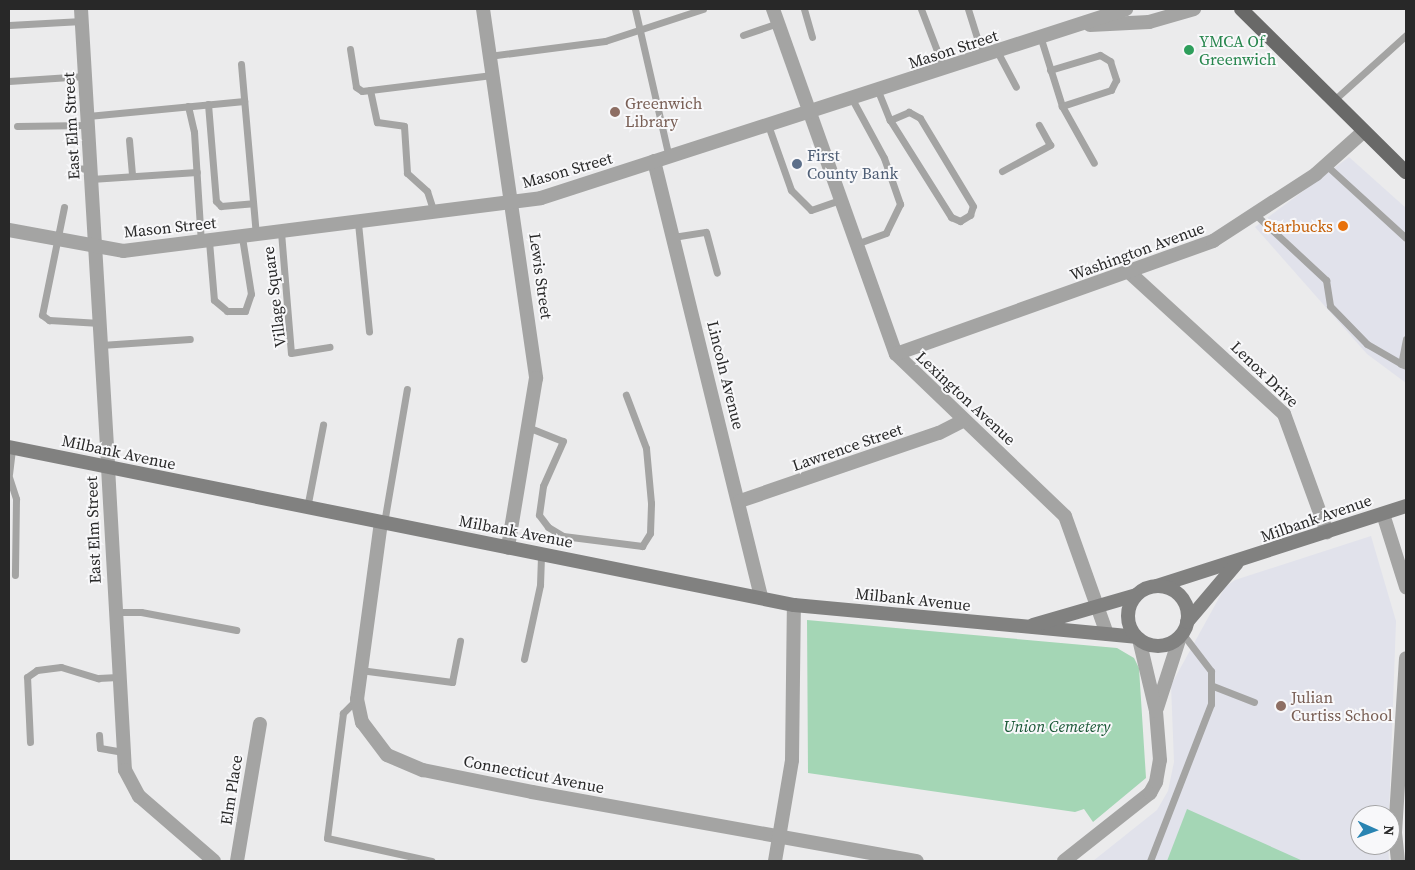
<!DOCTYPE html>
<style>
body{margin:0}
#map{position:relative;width:1415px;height:870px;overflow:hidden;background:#ebebec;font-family:"Source Serif 4",serif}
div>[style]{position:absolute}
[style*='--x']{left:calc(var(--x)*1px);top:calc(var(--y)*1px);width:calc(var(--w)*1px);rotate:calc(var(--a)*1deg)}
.built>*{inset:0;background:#e1e2eb}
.green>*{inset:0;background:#a4d6b5}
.service>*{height:7px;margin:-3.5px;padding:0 3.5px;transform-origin:3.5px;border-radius:3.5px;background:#a4a4a3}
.minor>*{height:14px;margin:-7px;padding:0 7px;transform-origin:7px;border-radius:7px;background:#a4a4a3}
.tertiary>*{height:14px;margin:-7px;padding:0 7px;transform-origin:7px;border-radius:7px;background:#a4a4a3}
.secondary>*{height:14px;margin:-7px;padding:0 7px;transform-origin:7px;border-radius:7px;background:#818180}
.secondary>.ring{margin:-7px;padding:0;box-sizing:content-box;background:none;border:14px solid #818180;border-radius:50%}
.primary>*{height:14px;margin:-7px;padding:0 7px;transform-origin:7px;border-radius:7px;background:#696968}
.dots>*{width:14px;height:14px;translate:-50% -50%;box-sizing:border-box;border:2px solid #f8f8fa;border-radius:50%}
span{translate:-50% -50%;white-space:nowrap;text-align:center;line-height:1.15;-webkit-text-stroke:4px #f8f8fa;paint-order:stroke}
.leisure-label{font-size:16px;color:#27864d}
.left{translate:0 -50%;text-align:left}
.street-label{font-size:16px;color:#282828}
.education-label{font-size:16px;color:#785e54}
.service-label{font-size:16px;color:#4e5e75}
.food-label{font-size:16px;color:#c56008}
.right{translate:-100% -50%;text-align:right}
.park-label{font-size:16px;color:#175533;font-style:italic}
.frame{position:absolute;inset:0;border:10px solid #282828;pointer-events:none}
.north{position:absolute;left:1350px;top:805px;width:50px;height:50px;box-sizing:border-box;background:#f8f8fa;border:1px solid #a5a5a6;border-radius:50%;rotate:92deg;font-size:14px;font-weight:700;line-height:20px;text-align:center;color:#282828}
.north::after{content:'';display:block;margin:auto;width:18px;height:22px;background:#2984b2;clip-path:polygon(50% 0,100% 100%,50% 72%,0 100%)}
</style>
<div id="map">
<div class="built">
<div style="clip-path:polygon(1349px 157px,1406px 208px,1406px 383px,1367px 354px,1255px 227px)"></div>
<div style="clip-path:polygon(1371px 536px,1396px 621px,1389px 815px,1360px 815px,1360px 845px,1388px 845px,1389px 861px,1093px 861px,1157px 810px,1168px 791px,1174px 762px,1171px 685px,1225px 587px,1235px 580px)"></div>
</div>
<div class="green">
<div style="clip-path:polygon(807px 620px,1117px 648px,1134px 658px,1139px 668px,1146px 778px,1093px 822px,1084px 809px,1075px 812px,808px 773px)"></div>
<div style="clip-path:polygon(1187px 809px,1303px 861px,1167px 861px)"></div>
</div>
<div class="service">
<div style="--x:635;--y:9;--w:152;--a:77.1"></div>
<div style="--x:804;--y:9;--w:29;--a:74"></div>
<div style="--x:921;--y:9;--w:64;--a:69"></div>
<div style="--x:968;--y:9;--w:50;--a:72.6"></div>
<div style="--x:9;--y:25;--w:73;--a:-3.1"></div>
<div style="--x:743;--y:35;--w:37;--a:-19"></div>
<div style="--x:1041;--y:39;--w:70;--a:72.6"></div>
<div style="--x:1062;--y:106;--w:65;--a:60.7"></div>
<div style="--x:350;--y:49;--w:38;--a:81"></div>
<div style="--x:356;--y:87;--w:7;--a:34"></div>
<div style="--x:362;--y:91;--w:131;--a:-7"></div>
<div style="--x:998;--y:53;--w:38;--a:62"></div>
<div style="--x:489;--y:56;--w:117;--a:-7.4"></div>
<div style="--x:605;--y:41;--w:103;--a:-18.1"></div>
<div style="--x:241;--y:64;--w:172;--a:85"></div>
<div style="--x:1050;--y:70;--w:52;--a:-16.7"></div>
<div style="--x:1100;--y:55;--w:12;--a:31"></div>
<div style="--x:1110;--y:61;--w:20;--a:72"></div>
<div style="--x:1116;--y:80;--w:11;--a:117"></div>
<div style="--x:1111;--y:90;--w:52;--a:161.9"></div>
<div style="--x:9;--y:81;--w:76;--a:-3.8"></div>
<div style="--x:370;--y:90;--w:33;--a:78"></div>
<div style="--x:377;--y:122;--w:27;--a:8"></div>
<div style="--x:404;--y:126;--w:47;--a:86.3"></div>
<div style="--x:407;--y:173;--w:27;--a:42"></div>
<div style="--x:427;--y:191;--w:22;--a:72"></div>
<div style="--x:878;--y:91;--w:31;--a:68"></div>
<div style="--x:890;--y:120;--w:115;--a:57.8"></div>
<div style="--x:951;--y:217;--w:10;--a:24"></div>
<div style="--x:960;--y:221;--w:12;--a:-31"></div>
<div style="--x:970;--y:215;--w:9;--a:-72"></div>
<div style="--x:973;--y:206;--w:103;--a:-121.1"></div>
<div style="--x:920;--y:118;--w:13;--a:-151"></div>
<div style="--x:909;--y:112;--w:21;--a:157"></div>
<div style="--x:852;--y:99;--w:67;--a:61.5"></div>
<div style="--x:884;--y:158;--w:49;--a:70.8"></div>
<div style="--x:900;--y:204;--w:32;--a:116"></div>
<div style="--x:886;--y:233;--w:32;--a:160"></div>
<div style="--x:1333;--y:101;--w:98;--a:-42.1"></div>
<div style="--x:208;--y:104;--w:97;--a:85.3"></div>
<div style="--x:216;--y:201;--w:7;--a:45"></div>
<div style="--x:221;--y:206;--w:32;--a:-5"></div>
<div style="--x:188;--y:106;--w:27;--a:77"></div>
<div style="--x:194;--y:132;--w:110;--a:86.4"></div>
<div style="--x:88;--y:116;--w:157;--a:-5.5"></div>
<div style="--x:768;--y:125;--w:69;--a:70.5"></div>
<div style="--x:791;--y:190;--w:28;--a:45"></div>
<div style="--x:811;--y:210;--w:31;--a:-19"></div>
<div style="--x:17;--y:126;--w:71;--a:-0.8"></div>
<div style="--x:129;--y:140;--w:36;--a:85"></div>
<div style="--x:1326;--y:165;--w:108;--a:42.4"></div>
<div style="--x:74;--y:169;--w:17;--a:-3"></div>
<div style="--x:1002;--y:171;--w:55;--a:-28.4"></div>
<div style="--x:1050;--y:145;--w:23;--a:-119"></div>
<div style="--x:91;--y:179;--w:106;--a:-3.8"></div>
<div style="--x:64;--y:207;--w:110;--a:101.5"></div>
<div style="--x:42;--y:315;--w:9;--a:36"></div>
<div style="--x:49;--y:320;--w:51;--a:3.4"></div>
<div style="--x:1256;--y:215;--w:96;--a:42.9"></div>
<div style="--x:1326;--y:280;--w:26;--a:81"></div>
<div style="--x:1330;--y:306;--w:53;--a:45.8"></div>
<div style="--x:1367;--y:344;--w:39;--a:30"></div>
<div style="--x:358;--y:223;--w:109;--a:84.2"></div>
<div style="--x:281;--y:232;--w:121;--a:85.3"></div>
<div style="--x:291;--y:353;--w:39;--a:-9"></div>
<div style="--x:673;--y:237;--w:33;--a:-9"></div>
<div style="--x:706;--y:232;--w:42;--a:75"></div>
<div style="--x:209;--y:241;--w:59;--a:85.2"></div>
<div style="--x:214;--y:300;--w:17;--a:40"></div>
<div style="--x:227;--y:311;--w:18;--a:0"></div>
<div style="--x:245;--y:311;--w:18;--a:-71"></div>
<div style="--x:251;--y:294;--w:58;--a:-99"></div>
<div style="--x:1406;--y:339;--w:25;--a:101"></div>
<div style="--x:1401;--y:364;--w:5;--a:22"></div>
<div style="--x:101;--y:345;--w:89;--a:-3.9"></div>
<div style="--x:530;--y:428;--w:35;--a:22"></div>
<div style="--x:563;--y:441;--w:49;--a:114"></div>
<div style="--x:543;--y:486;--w:29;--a:98"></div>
<div style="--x:539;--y:515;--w:15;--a:53"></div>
<div style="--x:548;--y:527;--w:17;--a:31"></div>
<div style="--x:563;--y:536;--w:80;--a:7.2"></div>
<div style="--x:642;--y:546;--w:15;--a:-58"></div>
<div style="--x:650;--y:533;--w:30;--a:-88"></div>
<div style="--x:651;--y:503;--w:55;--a:-95.2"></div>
<div style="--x:646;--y:448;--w:57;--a:-110.7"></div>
<div style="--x:9;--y:474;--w:26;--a:-83"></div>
<div style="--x:9;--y:477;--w:23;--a:72"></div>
<div style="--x:16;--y:499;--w:76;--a:90.8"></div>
<div style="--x:307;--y:508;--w:85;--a:-79.1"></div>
<div style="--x:384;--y:523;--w:136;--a:-80.3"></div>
<div style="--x:115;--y:612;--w:26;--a:0"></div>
<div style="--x:141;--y:612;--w:97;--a:10.7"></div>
<div style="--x:524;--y:659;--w:76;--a:-77.8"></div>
<div style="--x:540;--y:585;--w:31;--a:-88"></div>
<div style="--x:360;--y:670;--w:93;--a:7.4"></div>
<div style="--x:452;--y:682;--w:42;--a:-79"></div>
<div style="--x:1213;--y:686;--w:44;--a:21.3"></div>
<div style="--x:357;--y:699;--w:20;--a:135"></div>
<div style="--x:343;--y:713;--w:126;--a:97.3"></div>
<div style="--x:327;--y:838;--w:107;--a:12.4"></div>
<div style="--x:99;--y:735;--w:13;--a:86"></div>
<div style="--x:100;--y:748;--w:22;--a:10"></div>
<div style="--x:30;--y:742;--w:65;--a:-92.6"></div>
<div style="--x:27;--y:677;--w:12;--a:-35"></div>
<div style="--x:37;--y:670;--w:24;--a:-7"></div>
<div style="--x:61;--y:667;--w:39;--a:17"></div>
<div style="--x:98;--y:678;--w:20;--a:-3"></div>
<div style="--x:1150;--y:861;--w:168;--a:-68.8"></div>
<div style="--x:1211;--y:704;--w:33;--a:-90"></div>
<div style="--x:1211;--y:671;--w:48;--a:-127.3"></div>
</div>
<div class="minor">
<div style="--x:483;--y:9;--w:373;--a:81.8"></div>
<div style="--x:536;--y:378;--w:172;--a:99.4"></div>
<div style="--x:773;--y:9;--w:366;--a:70.4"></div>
<div style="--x:896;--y:354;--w:234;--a:43.8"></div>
<div style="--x:1065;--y:516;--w:125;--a:70.4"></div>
<div style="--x:654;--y:161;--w:450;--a:76.2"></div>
<div style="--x:1130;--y:273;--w:209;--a:42.5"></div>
<div style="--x:1284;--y:414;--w:126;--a:70"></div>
<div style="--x:896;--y:354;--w:337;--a:-19.6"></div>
<div style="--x:1213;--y:241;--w:123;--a:-33"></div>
<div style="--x:1316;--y:174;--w:63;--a:-41.8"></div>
<div style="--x:108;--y:467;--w:303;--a:86.8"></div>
<div style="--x:125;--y:770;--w:30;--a:62"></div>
<div style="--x:139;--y:796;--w:99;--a:40.9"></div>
<div style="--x:740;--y:501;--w:210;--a:-18.9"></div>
<div style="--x:939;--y:433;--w:28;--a:-27"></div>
<div style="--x:1383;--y:514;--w:77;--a:72.5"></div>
<div style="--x:381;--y:522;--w:179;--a:97.7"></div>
<div style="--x:357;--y:699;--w:24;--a:78"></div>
<div style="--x:362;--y:722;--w:41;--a:52.9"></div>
<div style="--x:387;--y:755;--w:39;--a:23"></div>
<div style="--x:423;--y:770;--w:111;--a:11.4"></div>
<div style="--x:532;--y:792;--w:391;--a:10.2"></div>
<div style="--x:1157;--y:708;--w:75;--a:-72.1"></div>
<div style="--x:237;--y:861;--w:139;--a:-80.5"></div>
<div style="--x:775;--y:861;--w:102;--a:-80.4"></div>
<div style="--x:792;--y:760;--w:155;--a:-89.3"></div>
<div style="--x:1064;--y:861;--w:110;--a:-38.3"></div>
<div style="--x:1150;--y:793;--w:13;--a:-61"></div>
<div style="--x:1156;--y:782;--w:22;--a:-80"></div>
<div style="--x:1160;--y:760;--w:49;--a:-94.7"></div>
<div style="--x:1156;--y:711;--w:74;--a:-103.3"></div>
<div style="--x:1398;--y:861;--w:28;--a:-96"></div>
<div style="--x:1395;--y:833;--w:175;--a:-86.4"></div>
</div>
<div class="tertiary">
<div style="--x:81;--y:9;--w:459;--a:86.6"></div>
<div style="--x:1090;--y:25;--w:59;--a:-2.9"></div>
<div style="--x:1149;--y:22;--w:47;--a:-16.1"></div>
<div style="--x:9;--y:230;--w:116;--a:10.4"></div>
<div style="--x:123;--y:251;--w:421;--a:-7.2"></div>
<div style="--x:541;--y:198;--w:615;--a:-17.9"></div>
</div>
<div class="secondary">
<div style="--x:9;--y:447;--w:801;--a:11.38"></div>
<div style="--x:794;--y:605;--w:343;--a:5.3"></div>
<div style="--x:1157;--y:586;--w:262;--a:-17.8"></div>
<div class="ring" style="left:1128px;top:586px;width:46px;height:46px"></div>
<div style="--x:1187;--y:622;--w:77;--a:-49.7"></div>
<div style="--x:1033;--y:625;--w:107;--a:-16.2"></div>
</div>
<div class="primary">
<div style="--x:1241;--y:9;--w:232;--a:44.7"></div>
</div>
<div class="dots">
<div style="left:1189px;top:50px;background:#2e9e5b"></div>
<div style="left:615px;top:112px;background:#8d6e63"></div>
<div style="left:797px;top:164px;background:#5c6f8a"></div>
<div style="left:1343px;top:226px;background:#e8710a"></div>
<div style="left:1281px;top:706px;background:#8d6e63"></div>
</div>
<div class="leisure-label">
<span class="left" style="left:1199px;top:50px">YMCA Of<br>Greenwich</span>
</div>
<div class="street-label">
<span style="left:953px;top:49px;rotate:-18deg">Mason Street</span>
<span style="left:71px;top:126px;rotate:-93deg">East Elm Street</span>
<span style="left:567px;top:170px;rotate:-16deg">Mason Street</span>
<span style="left:170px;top:227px;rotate:-6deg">Mason Street</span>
<span style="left:1137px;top:251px;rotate:-20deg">Washington Avenue</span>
<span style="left:541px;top:276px;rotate:82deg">Lewis Street</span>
<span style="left:274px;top:297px;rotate:-97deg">Village Square</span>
<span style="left:1265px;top:374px;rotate:44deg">Lenox Drive</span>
<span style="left:726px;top:375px;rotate:76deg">Lincoln Avenue</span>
<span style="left:966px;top:398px;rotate:43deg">Lexington Avenue</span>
<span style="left:847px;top:447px;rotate:-19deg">Lawrence Street</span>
<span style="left:119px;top:452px;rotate:12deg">Milbank Avenue</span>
<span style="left:1316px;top:518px;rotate:-19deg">Milbank Avenue</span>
<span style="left:93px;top:530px;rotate:-92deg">East Elm Street</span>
<span style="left:516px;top:531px;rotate:11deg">Milbank Avenue</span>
<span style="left:913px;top:599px;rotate:6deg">Milbank Avenue</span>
<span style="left:534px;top:774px;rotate:11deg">Connecticut Avenue</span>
<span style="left:231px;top:790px;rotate:-81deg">Elm Place</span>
</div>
<div class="education-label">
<span class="left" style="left:625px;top:112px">Greenwich<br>Library</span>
<span class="left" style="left:1291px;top:706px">Julian<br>Curtiss School</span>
</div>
<div class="service-label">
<span class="left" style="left:807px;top:164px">First<br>County Bank</span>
</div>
<div class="food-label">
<span class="right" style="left:1333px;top:226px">Starbucks</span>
</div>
<div class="park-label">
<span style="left:1057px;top:726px">Union Cemetery</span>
</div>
<div class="frame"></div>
<div class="north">N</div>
</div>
